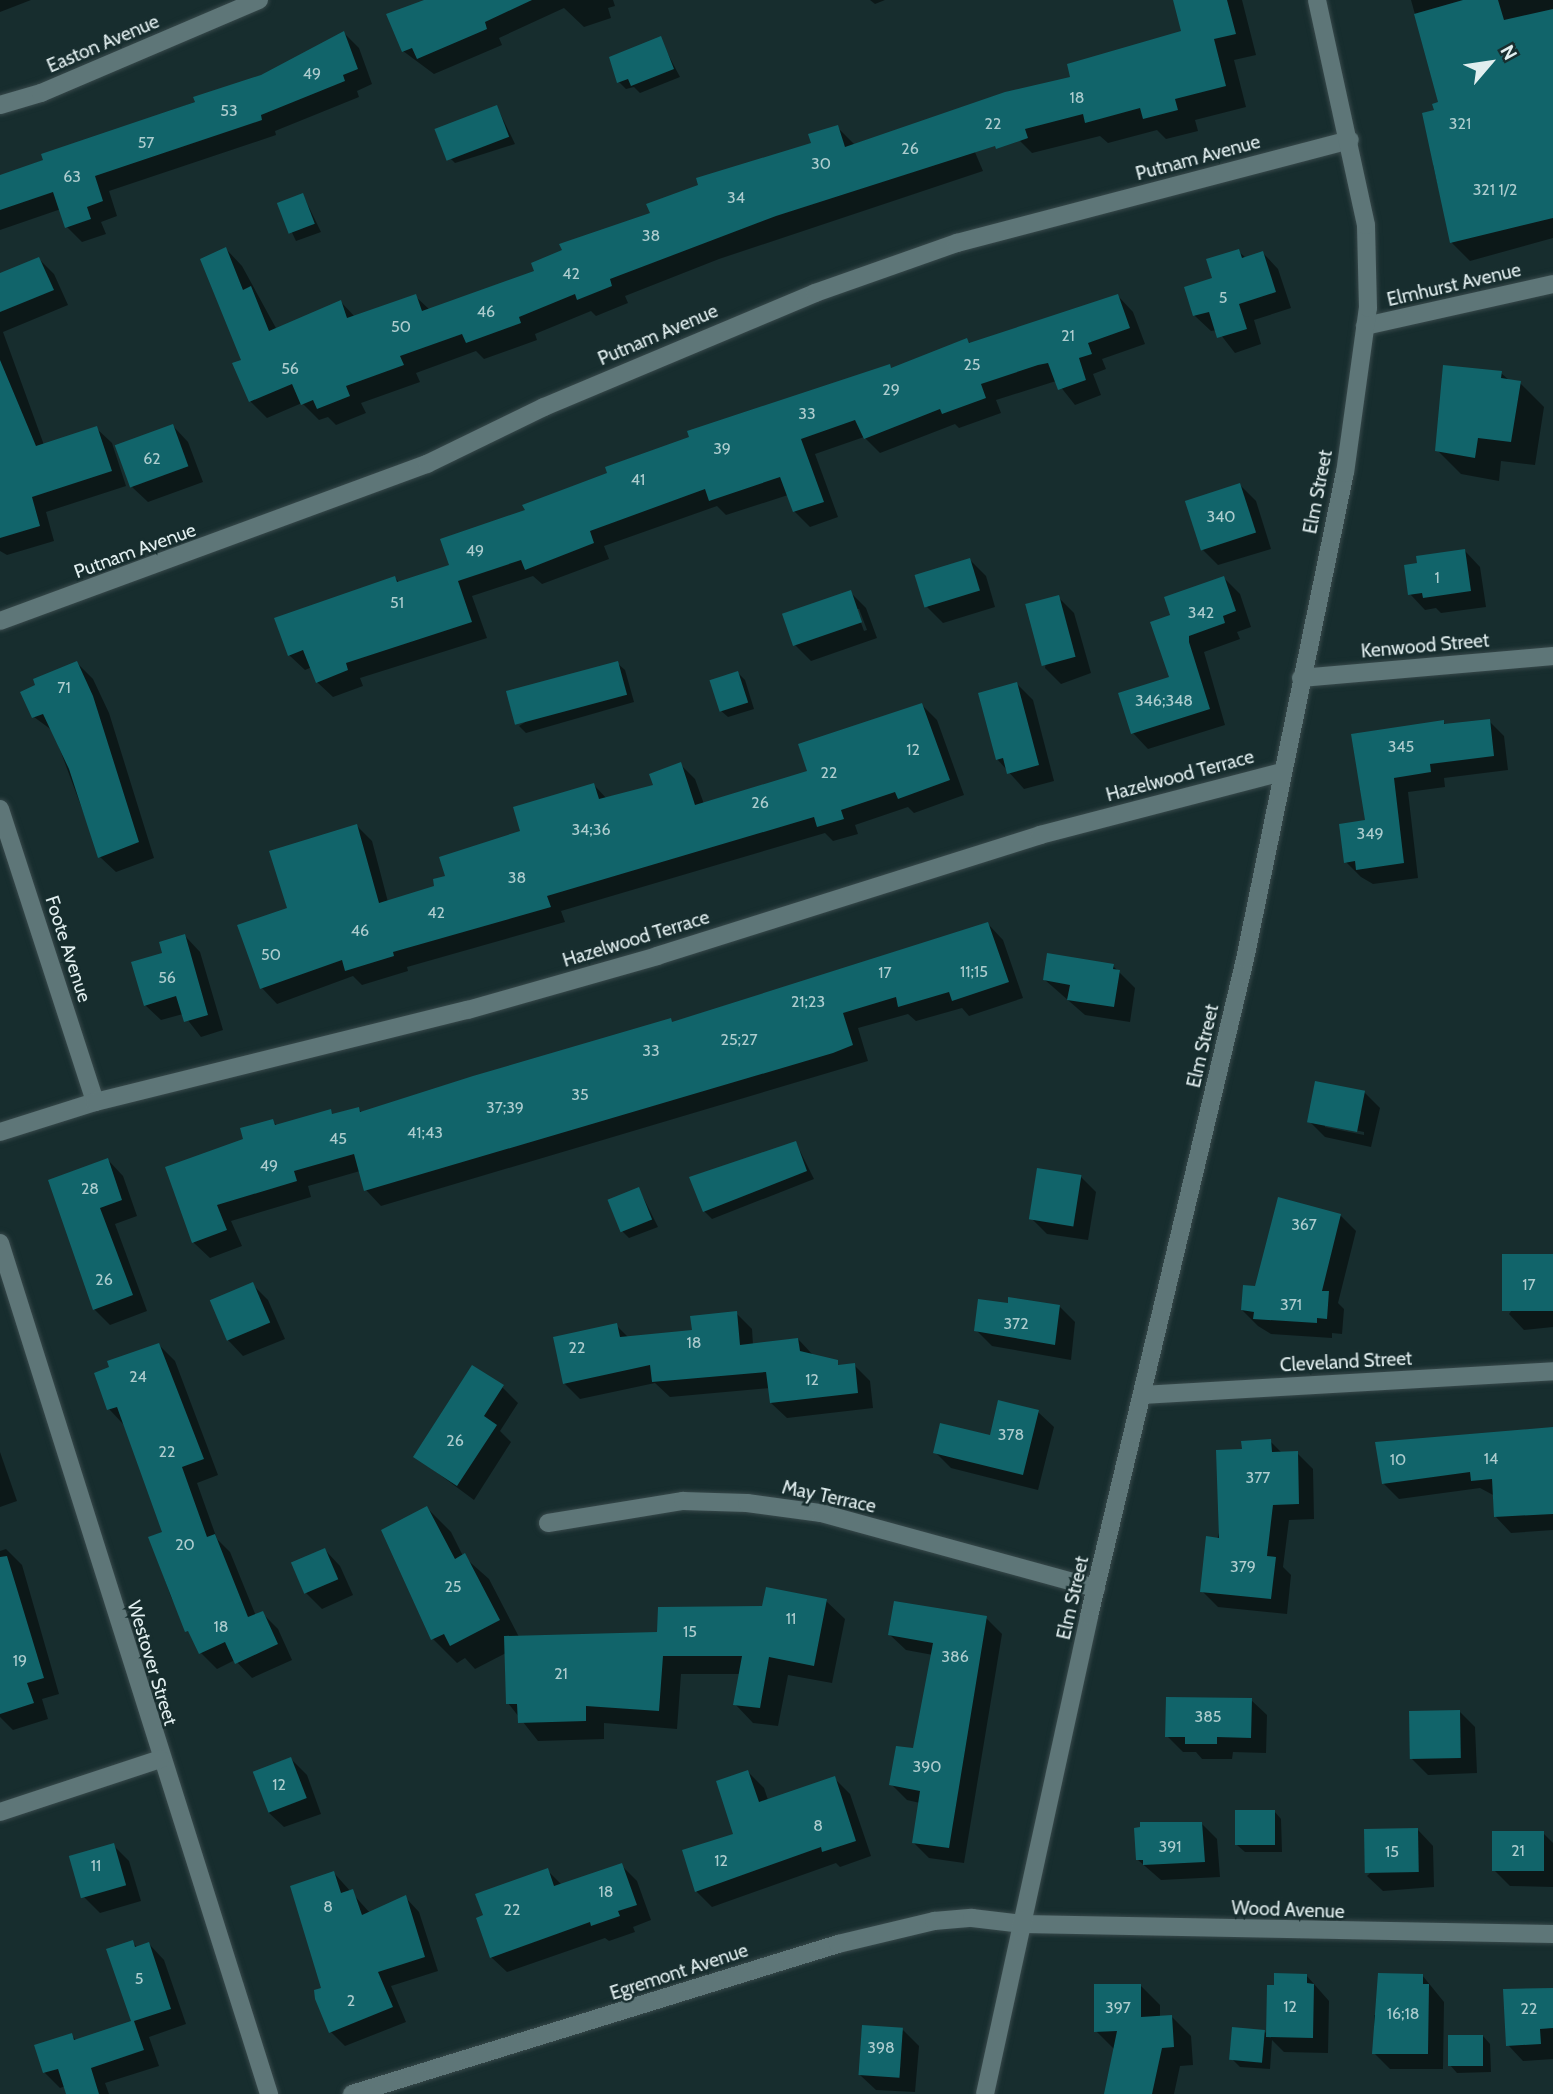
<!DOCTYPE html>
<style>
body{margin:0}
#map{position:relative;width:1553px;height:2094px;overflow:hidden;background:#172d2e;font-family:Cabin,sans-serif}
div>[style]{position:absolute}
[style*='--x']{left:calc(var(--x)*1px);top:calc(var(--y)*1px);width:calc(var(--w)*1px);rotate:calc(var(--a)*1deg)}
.shadow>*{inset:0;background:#0007}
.building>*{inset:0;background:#11646a;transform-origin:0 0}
.roads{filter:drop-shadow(0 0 2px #38494b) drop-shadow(0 0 2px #38494b)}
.minor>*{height:18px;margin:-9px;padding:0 9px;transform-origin:9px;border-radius:9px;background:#5e7678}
.tertiary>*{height:18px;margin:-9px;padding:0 9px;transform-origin:9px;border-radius:9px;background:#5e7678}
span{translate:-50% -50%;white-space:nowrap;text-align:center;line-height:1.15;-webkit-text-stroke:5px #172d2e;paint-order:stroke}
.number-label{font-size:16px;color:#adccce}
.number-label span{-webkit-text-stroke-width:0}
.street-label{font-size:19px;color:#e1eeef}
.north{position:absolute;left:1455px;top:28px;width:70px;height:70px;-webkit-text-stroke:5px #172d2e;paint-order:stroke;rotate:61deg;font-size:19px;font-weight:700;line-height:28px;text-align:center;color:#e1eeef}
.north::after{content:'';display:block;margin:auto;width:24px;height:32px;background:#e1eeef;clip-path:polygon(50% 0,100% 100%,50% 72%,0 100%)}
</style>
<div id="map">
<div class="shadow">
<div style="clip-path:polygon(0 0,31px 0,0 12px)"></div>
<div style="clip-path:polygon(425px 0,613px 0,615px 6px,608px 8px,611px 18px,584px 27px,564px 8px,499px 38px,502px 45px,434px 74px,403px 51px)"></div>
<div style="clip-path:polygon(870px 0,885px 0,875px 4px)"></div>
<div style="clip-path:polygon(1175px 0,1242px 0,1256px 55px,1234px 60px,1246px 107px,1195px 120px,1198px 131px,1166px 139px,1157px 130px,1108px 143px,1100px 136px,1032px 153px,1011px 132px,1072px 78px,1183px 32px)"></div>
<div style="clip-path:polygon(1411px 0,1553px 0,1553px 238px,1470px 261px,1452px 243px,1433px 165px,1438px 163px,1436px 111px,1440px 104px)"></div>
<div style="clip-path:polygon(344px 33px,359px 48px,372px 84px,357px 91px,359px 97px,275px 131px,276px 135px,109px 191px,117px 216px,101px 222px,106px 234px,82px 242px,67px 227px,61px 209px,0 230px,0 177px,262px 76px)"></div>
<div style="clip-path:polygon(660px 39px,680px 77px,640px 93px,634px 87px,626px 89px,619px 82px)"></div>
<div style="clip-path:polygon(497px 107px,515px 144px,455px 163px,447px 155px)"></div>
<div style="clip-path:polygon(837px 127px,855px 145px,966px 131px,983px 171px,719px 259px,625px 296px,628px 303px,596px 316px,591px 311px,535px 334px,537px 340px,484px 359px,476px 351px,416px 373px,420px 382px,361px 403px,366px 413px,336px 425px,328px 417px,319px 420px,302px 403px,267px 418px,250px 401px,226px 249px,242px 266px,277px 330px,341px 302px,355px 317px,415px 296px,430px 310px,536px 272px,652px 214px,813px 144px)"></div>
<div style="clip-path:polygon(303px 195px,321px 232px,296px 241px,278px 203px)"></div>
<div style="clip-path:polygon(1238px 251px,1246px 258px,1263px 253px,1278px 269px,1291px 308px,1254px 320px,1261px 344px,1235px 353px,1217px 330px,1211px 331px,1195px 316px,1186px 288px,1214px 279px)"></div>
<div style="clip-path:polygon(39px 259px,54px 274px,68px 305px,3px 332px,44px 445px,96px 428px,112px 443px,126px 486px,46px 512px,54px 541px,7px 555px,0 551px,0 274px)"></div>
<div style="clip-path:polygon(1118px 296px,1133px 312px,1145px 344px,1102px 359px,1106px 369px,1093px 374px,1101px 395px,1075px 405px,1056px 381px,996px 400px,1001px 413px,959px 428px,955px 424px,880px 453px,864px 437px,815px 454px,838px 517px,810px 527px,794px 511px,788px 495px,726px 515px,717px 506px,604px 546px,609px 559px,542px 584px,533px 576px,472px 596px,487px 638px,360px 678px,363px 686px,333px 697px,317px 682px,312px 667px,305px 670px,289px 655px,395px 578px,400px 583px,452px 566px,527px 512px,889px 366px,892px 369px,967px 340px,971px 344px)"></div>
<div style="clip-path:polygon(1501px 373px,1510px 381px,1520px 383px,1544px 407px,1535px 465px,1501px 461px,1499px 481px,1461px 474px,1437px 450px)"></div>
<div style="clip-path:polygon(173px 426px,188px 442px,203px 482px,148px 502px,132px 487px)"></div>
<div style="clip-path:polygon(1240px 485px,1256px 501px,1271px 549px,1218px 565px,1202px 549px)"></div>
<div style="clip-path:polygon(1465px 551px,1480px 567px,1486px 607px,1441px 613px,1436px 608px,1425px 610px,1410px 594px)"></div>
<div style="clip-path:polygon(970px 560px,986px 576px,995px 607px,943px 623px,927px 607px)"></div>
<div style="clip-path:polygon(1224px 578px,1240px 594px,1251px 627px,1237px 632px,1240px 639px,1204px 652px,1225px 725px,1148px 749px,1133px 733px,1171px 678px,1172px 616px)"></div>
<div style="clip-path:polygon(evenodd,850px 592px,866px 608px,877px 638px,811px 661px,795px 645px,850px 592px,856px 609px,859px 609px,867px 630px,864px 631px,856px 609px)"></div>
<div style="clip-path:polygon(1058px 597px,1074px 613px,1091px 673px,1061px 684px,1045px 668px)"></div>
<div style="clip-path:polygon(77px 663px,93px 679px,109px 713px,154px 858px,116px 872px,100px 857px,53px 731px,34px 717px)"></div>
<div style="clip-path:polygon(617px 663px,625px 670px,634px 702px,526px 733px,519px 726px)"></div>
<div style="clip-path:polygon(738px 673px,745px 680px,754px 709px,728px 717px,720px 710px)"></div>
<div style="clip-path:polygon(1017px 684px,1033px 700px,1054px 781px,1024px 789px,997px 759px)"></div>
<div style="clip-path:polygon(922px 705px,937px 720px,964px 795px,914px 813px,908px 807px,855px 825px,858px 834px,833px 841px,825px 833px,561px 911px,565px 922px,407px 967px,408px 971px,362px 985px,353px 976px,277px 1004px,262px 988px,289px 909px,357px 826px,372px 841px,388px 902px,436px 888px,594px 785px,607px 799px,656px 787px,680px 764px,695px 779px,704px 804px,809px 772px)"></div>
<div style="clip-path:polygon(1489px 721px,1504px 736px,1508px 770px,1444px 778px,1445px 787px,1408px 792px,1418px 878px,1373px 884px,1361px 877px,1346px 862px,1367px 821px,1353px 735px,1443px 722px,1447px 726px)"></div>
<div style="clip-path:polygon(988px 924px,1003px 940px,1023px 998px,969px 1016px,962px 1008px,916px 1021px,908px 1014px,858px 1028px,868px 1061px,381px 1206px,366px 1190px,360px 1171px,308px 1186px,311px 1197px,231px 1221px,242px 1246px,210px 1258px,194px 1243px,168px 1168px,246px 1140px,272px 1121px,278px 1126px,330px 1111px,334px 1116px,358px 1109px,363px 1113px,673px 1023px)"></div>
<div style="clip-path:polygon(185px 936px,200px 952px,223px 1030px,201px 1037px,183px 1014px,161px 1020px,145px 1005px,165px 954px)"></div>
<div style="clip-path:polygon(1113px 966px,1135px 988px,1130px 1022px,1085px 1015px,1045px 980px)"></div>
<div style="clip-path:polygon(evenodd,1364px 1092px,1380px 1108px,1371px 1147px,1325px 1137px,1309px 1121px,1364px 1092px,1325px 1124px,1364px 1132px,1364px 1135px,1325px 1127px,1325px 1124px)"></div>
<div style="clip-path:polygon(796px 1143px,814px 1179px,712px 1219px,704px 1211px)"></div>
<div style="clip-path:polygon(108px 1160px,123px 1176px,137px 1216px,115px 1224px,147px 1311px,110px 1325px,94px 1309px,50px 1181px)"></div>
<div style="clip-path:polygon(1081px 1177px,1096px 1192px,1088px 1240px,1047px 1234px,1031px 1218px)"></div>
<div style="clip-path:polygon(639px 1189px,658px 1227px,629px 1238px,621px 1230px)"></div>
<div style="clip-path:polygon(1340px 1215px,1356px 1231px,1338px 1303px,1344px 1309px,1342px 1334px,1332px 1333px,1332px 1338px,1271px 1334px,1258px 1326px,1242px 1310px,1257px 1288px)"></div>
<div style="clip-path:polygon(1553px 1256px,1553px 1327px,1524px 1330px,1509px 1314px)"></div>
<div style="clip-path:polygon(252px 1284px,268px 1300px,285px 1339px,243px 1356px,228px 1340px)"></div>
<div style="clip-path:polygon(1009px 1305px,1059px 1306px,1075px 1322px,1071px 1360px,992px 1346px,976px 1330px)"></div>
<div style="clip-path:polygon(736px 1313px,752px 1329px,753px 1345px,798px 1339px,813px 1355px,841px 1366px,854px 1365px,870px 1381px,873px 1408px,787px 1418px,771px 1403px,770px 1388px,670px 1397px,655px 1383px,580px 1399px,564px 1383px,616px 1325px,629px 1338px,694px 1332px)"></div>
<div style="clip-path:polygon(159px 1345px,175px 1361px,218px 1475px,197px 1483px,217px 1539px,230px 1552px,256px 1616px,262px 1613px,278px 1629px,292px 1660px,252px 1678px,235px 1660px,217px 1669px,201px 1653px,171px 1597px,150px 1538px,165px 1533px,124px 1425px,109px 1409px)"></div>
<div style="clip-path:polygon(502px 1387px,518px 1403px,500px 1431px,511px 1442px,474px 1500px,416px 1457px)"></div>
<div style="clip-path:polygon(1038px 1412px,1054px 1427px,1038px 1490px,951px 1468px,935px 1452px,991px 1437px)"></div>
<div style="clip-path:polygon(1553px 1428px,1553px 1530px,1511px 1533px,1496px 1517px,1495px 1496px,1480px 1488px,1399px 1499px,1383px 1483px,1377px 1444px)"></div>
<div style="clip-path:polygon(1270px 1441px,1282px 1453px,1297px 1453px,1313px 1469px,1314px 1519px,1289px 1520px,1283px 1567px,1291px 1575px,1287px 1614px,1218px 1607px,1202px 1591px,1243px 1451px)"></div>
<div style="clip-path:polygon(0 1452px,17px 1501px,0 1507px)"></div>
<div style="clip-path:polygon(427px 1508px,451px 1532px,463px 1556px,489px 1579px,519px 1637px,659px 1633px,763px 1608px,826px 1601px,845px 1619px,832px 1683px,788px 1675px,778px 1726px,753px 1723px,735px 1704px,740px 1674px,681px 1674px,677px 1729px,604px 1723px,604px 1739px,538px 1741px,508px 1703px,506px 1653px,475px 1669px,465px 1658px,457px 1663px,433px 1639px)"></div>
<div style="clip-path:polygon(6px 1549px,22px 1565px,59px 1694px,42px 1699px,48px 1719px,13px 1730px,0 1717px,0 1551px)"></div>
<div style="clip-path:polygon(325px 1550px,340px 1566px,353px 1595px,322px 1609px,306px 1593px)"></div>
<div style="clip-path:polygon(986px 1618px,1002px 1634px,964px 1863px,929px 1858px,914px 1843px,920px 1803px,907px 1800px,891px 1784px,914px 1750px,933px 1655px,906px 1650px,890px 1635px)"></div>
<div style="clip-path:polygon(1251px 1700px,1267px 1715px,1266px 1753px,1233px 1752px,1232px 1759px,1202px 1759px,1196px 1752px,1183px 1752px,1167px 1736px)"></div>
<div style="clip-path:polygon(1459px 1711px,1475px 1727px,1477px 1773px,1428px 1775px,1412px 1759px)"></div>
<div style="clip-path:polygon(291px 1759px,307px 1775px,321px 1814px,284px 1827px,268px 1812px)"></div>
<div style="clip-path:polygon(748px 1772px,764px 1788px,768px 1800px,834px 1778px,850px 1794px,871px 1856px,840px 1867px,836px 1863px,712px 1907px,697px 1892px,684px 1851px,735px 1835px)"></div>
<div style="clip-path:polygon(1274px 1811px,1281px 1819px,1282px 1852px,1245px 1852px,1237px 1845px)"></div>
<div style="clip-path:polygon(1201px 1823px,1217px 1839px,1220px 1877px,1161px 1880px,1138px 1860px)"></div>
<div style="clip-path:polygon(1418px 1830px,1433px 1846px,1434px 1887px,1383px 1891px,1367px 1876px)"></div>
<div style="clip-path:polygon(1543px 1833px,1553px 1843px,1553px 1887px,1510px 1886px,1494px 1870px)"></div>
<div style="clip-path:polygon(113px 1845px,129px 1861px,141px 1901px,100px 1913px,84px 1897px)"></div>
<div style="clip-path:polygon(621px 1865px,637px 1881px,651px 1920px,633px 1927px,635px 1932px,609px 1941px,605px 1938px,507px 1972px,491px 1957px,547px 1870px,562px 1885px)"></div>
<div style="clip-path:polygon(334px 1873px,370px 1913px,405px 1897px,419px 1912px,438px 1971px,391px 1986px,406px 2022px,345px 2046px,331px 2032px,323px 1989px)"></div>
<div style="clip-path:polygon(132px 1942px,138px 1948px,149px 1944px,164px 1960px,186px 2024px,149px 2037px,159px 2066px,105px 2083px,109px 2094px,68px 2094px,66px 2086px,60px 2088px,44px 2072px,71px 2035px,77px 2041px,134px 2022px)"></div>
<div style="clip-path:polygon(1306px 1975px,1329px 2001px,1328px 2053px,1284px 2052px,1272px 2040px,1270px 2069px,1240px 2067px,1232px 2059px,1265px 2032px,1268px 2035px)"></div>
<div style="clip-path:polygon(1422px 1975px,1444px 2002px,1443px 2069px,1390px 2069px,1374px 2053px,1374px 2015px,1380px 2016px)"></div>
<div style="clip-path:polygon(1141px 1986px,1160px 2005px,1160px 2018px,1172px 2017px,1191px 2036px,1193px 2065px,1180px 2066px,1174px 2094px,1106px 2094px,1115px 2050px,1096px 2031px)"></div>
<div style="clip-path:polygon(1553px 1990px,1553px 2059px,1523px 2061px,1508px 2045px)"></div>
<div style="clip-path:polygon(903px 2030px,919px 2046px,915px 2092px,876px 2090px,860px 2075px)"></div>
<div style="clip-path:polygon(1483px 2036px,1490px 2044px,1491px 2072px,1457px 2073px,1450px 2065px)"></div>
</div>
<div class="building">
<div style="clip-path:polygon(424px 0,532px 0,485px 22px,487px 29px,417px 59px,412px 48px,402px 52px,386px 14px)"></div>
<div style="clip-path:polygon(1173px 0,1227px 0,1236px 34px,1214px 39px,1226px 86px,1175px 99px,1178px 110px,1143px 119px,1140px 108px,1085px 123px,1083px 114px,1025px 129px,1028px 138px,996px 149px,995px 146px,776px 216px,610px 279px,612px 286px,577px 300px,575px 294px,519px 317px,521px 323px,466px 343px,462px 334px,400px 356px,404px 365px,346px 386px,350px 396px,317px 409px,313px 400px,301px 405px,292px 384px,249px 402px,232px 363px,241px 360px,200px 259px,226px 247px,243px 290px,251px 286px,269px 331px,341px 300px,347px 318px,416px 294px,422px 311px,534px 271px,531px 263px,562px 250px,559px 244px,650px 213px,646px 204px,698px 185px,696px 178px,811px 143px,808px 134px,838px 125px,845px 147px,1005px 92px,1070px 77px,1067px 64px,1181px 31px)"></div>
<div style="clip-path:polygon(1463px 0,1498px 0,1504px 20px,1553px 9px,1553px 218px,1450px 243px,1422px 113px,1434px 110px,1432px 104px,1438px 102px,1414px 14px)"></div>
<div style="clip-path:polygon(344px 31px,358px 69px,343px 75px,345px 81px,261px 115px,262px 120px,95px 176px,103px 201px,87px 207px,91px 219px,65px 228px,53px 192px,0 210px,0 175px,43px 160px,41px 154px,195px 102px,193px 97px,261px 75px)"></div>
<div style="clip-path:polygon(661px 36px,674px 69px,631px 86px,628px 79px,617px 83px,609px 57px)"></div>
<div style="left:497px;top:105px;width:34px;height:67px;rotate:69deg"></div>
<div style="left:303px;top:193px;width:33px;height:28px;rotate:69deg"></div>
<div style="clip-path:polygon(1239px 249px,1242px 258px,1263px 251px,1276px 292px,1239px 304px,1247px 329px,1217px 338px,1209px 312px,1193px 316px,1184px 287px,1212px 278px,1206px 259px)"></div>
<div style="clip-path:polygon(39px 257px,54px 290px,0 312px,0 273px)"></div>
<div style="clip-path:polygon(1118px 294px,1130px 328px,1088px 343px,1092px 354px,1079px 358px,1086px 380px,1058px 390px,1048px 363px,1038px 365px,981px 384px,986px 398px,942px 414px,940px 409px,864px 439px,855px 420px,801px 439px,824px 502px,793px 512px,780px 477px,709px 501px,705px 489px,590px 531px,594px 543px,525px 570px,521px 560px,458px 581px,472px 622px,346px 663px,348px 670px,316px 683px,303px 650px,288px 656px,274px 618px,395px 576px,397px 582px,449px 565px,440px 539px,525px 510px,522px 505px,607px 473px,605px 467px,689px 437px,687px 431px,890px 364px,891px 368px,967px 338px,969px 343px)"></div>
<div style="clip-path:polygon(0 360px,36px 446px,97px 426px,112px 471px,32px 497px,40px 526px,0 538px)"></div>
<div style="clip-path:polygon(1443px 365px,1502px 371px,1501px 378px,1521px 381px,1511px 442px,1478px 438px,1475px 458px,1435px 451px)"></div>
<div style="left:173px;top:424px;width:45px;height:62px;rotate:70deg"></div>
<div style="left:1240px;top:483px;width:52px;height:58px;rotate:72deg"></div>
<div style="clip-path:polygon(1465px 549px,1471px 591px,1423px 598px,1422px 593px,1408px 595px,1404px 565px,1417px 563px,1416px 556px)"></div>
<div style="left:970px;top:558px;width:34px;height:58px;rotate:73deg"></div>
<div style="clip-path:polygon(1224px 576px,1236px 611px,1223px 616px,1225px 623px,1189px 636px,1189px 642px,1210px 709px,1131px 734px,1118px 693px,1169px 677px,1150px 622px,1170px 615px,1164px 597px)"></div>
<div style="left:851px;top:590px;width:34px;height:73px;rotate:71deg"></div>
<div style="left:1059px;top:595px;width:64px;height:35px;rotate:75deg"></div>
<div style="clip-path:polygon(77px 661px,93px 696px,139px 842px,98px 858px,69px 769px,43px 714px,32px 718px,20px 692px,35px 685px,33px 679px)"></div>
<div style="left:618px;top:661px;width:35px;height:116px;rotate:75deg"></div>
<div style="left:738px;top:671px;width:33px;height:30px;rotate:72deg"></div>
<div style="clip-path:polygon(1017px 682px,1039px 765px,1007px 774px,1003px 758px,996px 760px,978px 693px)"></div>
<div style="clip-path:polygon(922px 703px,950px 780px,898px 799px,895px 792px,841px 810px,844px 819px,817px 827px,814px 817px,547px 896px,551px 907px,393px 952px,394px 956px,345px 971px,342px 960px,260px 989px,237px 925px,287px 908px,269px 851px,357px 824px,379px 903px,434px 886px,433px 879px,445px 876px,439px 857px,520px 831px,513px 807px,594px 783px,599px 799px,653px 785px,649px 774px,681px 762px,695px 805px,807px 771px,798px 744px)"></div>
<div style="clip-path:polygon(1490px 719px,1494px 756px,1430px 764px,1431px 772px,1394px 778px,1404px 863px,1356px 870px,1355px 861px,1344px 863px,1339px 824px,1365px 820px,1351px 734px,1444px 720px,1444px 724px)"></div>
<div style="clip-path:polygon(988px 922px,1009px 982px,952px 1001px,949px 992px,898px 1007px,896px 997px,843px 1013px,853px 1045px,833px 1053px,364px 1191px,354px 1154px,294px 1171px,297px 1181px,217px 1205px,227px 1230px,192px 1243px,165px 1167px,243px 1139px,240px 1128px,273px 1119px,275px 1125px,331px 1109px,332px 1114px,359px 1107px,360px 1112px,473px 1076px,671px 1018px,672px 1022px)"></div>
<div style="clip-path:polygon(185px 934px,208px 1015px,184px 1022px,176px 996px,144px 1006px,131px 962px,162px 953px,159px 942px)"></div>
<div style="clip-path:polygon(1047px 953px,1114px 964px,1113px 969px,1120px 970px,1114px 1007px,1067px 1000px,1070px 985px,1043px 980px)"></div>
<div style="left:1315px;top:1081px;width:51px;height:42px;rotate:11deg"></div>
<div style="clip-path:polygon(796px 1141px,807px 1171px,703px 1212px,689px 1177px)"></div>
<div style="clip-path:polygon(108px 1158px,122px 1200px,100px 1208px,133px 1295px,93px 1310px,48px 1180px)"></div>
<div style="left:1037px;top:1168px;width:45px;height:52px;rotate:9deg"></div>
<div style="left:639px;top:1187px;width:35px;height:34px;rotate:68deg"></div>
<div style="clip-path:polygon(1278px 1197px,1341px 1214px,1322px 1291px,1329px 1291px,1327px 1319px,1317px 1318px,1317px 1323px,1253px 1319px,1254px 1312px,1241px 1310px,1243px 1285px,1255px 1286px)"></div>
<div style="left:1553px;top:1254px;width:57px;height:51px;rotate:90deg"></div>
<div style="left:253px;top:1282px;width:44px;height:47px;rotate:67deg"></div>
<div style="clip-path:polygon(1008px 1297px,1060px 1305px,1055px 1345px,974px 1331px,978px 1299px,1008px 1303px)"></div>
<div style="clip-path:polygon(737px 1311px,740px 1345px,798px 1338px,800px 1351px,838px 1360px,838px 1365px,855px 1363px,858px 1393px,770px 1403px,766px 1372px,652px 1382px,650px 1365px,563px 1384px,553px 1337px,617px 1323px,620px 1337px,692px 1330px,690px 1316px)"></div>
<div style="clip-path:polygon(159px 1343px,204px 1459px,182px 1467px,207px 1537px,215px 1534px,248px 1617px,263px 1611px,278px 1644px,235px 1664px,225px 1642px,199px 1654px,188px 1631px,185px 1632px,148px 1537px,162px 1532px,117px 1407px,107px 1410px,94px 1373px,109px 1367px,107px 1361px)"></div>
<div style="clip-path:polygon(472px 1365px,504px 1385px,484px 1416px,497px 1425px,457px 1486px,413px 1457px)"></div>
<div style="clip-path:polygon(998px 1400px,1039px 1410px,1023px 1475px,933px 1453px,940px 1423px,990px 1435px)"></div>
<div style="clip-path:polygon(1553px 1427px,1553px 1514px,1494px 1517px,1492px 1479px,1471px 1481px,1470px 1472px,1382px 1484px,1375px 1442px)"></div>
<div style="clip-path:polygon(1271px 1439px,1272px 1452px,1298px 1451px,1299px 1504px,1273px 1505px,1267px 1556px,1276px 1557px,1271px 1599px,1200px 1592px,1206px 1536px,1219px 1538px,1216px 1450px,1242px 1449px,1241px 1441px)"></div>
<div style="clip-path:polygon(427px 1506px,455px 1559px,465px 1553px,500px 1620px,450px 1646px,444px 1634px,431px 1640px,381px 1530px)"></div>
<div style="left:325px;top:1548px;width:34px;height:37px;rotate:67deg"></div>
<div style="clip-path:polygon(7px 1556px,44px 1678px,27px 1683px,34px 1703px,0 1714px,0 1557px)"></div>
<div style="clip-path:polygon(766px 1587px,827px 1599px,814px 1666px,769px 1657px,760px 1708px,733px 1705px,742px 1656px,663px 1656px,659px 1711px,586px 1706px,586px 1721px,518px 1723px,517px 1704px,506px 1704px,504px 1636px,657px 1632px,658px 1607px,762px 1606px)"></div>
<div style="clip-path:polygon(894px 1601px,987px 1616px,949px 1848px,912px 1843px,920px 1791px,889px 1785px,896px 1746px,913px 1748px,933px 1643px,888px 1635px)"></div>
<div style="clip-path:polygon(1166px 1697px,1252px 1698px,1251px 1738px,1217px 1737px,1217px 1744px,1185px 1744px,1185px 1737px,1165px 1737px)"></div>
<div style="left:1460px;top:1710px;width:48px;height:51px;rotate:89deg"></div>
<div style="left:291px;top:1757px;width:44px;height:41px;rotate:69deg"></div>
<div style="clip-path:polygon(748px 1770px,759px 1802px,835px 1776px,856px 1841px,822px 1852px,821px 1847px,695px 1892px,682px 1850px,733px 1834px,716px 1781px)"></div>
<div style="left:1235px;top:1810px;width:40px;height:35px"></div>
<div style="clip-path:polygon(1140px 1822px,1202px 1822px,1205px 1862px,1143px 1865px,1143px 1860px,1136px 1860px,1134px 1828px,1140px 1827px)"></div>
<div style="left:1418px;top:1828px;width:44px;height:54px;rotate:89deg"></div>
<div style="left:1492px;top:1831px;width:52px;height:40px"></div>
<div style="left:114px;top:1843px;width:44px;height:47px;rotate:74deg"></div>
<div style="clip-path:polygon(622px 1863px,637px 1905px,618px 1911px,620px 1916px,591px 1926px,590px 1922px,490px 1958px,476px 1918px,483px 1915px,475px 1894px,548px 1868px,554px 1886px)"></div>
<div style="clip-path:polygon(334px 1871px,341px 1893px,353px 1889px,362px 1915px,406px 1895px,425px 1957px,378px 1972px,393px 2007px,329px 2033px,315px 1999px,314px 1990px,321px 1988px,290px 1886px)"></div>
<div style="clip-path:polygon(133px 1940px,135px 1947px,149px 1942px,171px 2009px,134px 2021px,144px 2050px,91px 2068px,99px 2094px,66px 2094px,58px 2069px,43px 2073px,34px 2045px,72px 2033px,74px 2040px,131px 2021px,106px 1949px)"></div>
<div style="clip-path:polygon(1274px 1973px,1307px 1974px,1307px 1983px,1314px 1984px,1313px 2038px,1266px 2037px,1267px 1985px,1274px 1985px)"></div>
<div style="clip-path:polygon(1378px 1973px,1423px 1974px,1423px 1984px,1429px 1984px,1428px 2054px,1372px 2054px)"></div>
<div style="clip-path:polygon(1094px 1984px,1141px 1984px,1141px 2017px,1172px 2015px,1174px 2047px,1162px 2048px,1152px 2094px,1104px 2094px,1117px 2031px,1094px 2032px)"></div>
<div style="clip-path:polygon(1553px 1988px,1553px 2028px,1540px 2029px,1541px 2044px,1506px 2046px,1503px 1989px)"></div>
<div style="left:862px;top:2025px;width:41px;height:50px;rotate:4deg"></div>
<div style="left:1232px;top:2027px;width:33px;height:33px;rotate:5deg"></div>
<div style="left:1448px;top:2035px;width:35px;height:31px"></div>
</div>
<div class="roads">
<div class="minor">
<div style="--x:0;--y:105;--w:43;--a:-16.3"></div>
<div style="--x:41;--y:93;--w:237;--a:-23.1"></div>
<div style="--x:1365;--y:326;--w:193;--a:-12.6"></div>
<div style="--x:0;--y:621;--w:455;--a:-20.2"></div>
<div style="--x:427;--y:464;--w:130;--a:-26"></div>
<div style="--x:544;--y:407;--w:294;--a:-22.8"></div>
<div style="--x:815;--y:293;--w:151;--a:-19.4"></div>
<div style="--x:957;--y:243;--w:406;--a:-14.7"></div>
<div style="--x:1301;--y:678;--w:253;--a:-5"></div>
<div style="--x:0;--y:809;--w:308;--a:72"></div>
<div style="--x:0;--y:1132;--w:100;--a:-17.5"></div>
<div style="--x:95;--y:1102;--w:384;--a:-13.9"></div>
<div style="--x:468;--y:1010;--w:197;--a:-15.9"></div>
<div style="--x:657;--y:956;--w:402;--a:-17.5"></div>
<div style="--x:1040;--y:835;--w:249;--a:-14.6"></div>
<div style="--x:0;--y:1243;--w:893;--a:72.46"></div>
<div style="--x:1142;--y:1395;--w:412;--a:-3.3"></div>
<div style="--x:548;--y:1523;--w:137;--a:-9.3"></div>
<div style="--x:683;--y:1501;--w:64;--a:1.8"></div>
<div style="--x:747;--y:1503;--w:75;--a:7.7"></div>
<div style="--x:821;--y:1513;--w:285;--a:15.3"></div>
<div style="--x:0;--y:1812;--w:169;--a:-18.3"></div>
<div style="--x:352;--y:2094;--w:509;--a:-17.15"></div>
<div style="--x:838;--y:1944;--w:99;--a:-13.5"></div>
<div style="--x:934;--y:1921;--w:38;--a:-5"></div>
<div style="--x:972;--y:1918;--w:51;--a:6.7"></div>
<div style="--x:1023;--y:1924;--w:530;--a:1.08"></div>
</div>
<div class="tertiary">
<div style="--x:985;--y:2094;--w:489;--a:-77.7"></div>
<div style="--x:1089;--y:1616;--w:675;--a:-76.64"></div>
<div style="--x:1245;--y:959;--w:496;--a:-78.4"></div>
<div style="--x:1345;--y:473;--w:167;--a:-82.1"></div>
<div style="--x:1368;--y:308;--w:83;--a:-91.4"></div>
<div style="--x:1366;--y:225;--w:230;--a:-102.3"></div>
</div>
</div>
<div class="number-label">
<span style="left:312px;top:74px">49</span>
<span style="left:1077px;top:98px">18</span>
<span style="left:229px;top:111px">53</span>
<span style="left:993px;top:124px">22</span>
<span style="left:1460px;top:124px">321</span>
<span style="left:146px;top:143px">57</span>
<span style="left:910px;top:149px">26</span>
<span style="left:821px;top:164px">30</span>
<span style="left:72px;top:177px">63</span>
<span style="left:1495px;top:190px">321 1/2</span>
<span style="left:736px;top:198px">34</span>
<span style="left:651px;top:236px">38</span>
<span style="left:571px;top:274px">42</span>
<span style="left:1223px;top:298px">5</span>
<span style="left:486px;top:312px">46</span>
<span style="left:401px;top:327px">50</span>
<span style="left:1068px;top:336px">21</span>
<span style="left:972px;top:365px">25</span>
<span style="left:290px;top:369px">56</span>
<span style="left:891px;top:390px">29</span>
<span style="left:807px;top:414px">33</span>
<span style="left:722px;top:449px">39</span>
<span style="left:152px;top:459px">62</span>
<span style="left:638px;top:480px">41</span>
<span style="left:1221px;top:517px">340</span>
<span style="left:475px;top:551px">49</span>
<span style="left:1437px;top:578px">1</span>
<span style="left:397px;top:603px">51</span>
<span style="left:1201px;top:613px">342</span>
<span style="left:64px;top:688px">71</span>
<span style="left:1164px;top:701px">346;348</span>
<span style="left:1401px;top:747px">345</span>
<span style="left:913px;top:750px">12</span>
<span style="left:829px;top:773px">22</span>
<span style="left:760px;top:803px">26</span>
<span style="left:591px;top:830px">34;36</span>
<span style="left:1370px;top:834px">349</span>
<span style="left:517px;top:878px">38</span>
<span style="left:436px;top:913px">42</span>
<span style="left:360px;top:931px">46</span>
<span style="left:271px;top:955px">50</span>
<span style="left:974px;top:972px">11;15</span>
<span style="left:885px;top:973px">17</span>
<span style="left:167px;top:978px">56</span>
<span style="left:808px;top:1002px">21;23</span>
<span style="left:739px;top:1040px">25;27</span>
<span style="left:651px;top:1051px">33</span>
<span style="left:580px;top:1095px">35</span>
<span style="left:505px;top:1108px">37;39</span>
<span style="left:425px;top:1133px">41;43</span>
<span style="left:338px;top:1139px">45</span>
<span style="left:269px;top:1166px">49</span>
<span style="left:90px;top:1189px">28</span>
<span style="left:1304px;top:1225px">367</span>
<span style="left:104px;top:1280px">26</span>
<span style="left:1529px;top:1285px">17</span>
<span style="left:1291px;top:1305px">371</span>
<span style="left:1016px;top:1324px">372</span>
<span style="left:694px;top:1343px">18</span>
<span style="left:577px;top:1348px">22</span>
<span style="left:138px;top:1377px">24</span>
<span style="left:812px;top:1380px">12</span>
<span style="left:1011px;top:1435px">378</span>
<span style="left:455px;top:1441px">26</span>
<span style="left:167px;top:1452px">22</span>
<span style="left:1491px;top:1459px">14</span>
<span style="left:1398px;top:1460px">10</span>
<span style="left:1258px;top:1478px">377</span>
<span style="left:185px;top:1545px">20</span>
<span style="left:1243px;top:1567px">379</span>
<span style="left:453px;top:1587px">25</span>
<span style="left:791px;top:1619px">11</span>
<span style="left:221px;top:1627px">18</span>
<span style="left:690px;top:1632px">15</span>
<span style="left:955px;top:1657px">386</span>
<span style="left:20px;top:1661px">19</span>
<span style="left:561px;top:1674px">21</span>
<span style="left:1208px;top:1717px">385</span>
<span style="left:927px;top:1767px">390</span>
<span style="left:279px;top:1785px">12</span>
<span style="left:818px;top:1826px">8</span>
<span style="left:1170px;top:1847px">391</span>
<span style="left:1518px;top:1851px">21</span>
<span style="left:1392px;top:1852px">15</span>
<span style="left:721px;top:1861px">12</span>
<span style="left:96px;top:1866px">11</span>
<span style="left:606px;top:1892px">18</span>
<span style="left:328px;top:1907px">8</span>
<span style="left:512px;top:1910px">22</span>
<span style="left:139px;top:1979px">5</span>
<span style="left:351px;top:2001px">2</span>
<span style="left:1290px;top:2007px">12</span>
<span style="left:1118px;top:2008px">397</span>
<span style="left:1529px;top:2009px">22</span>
<span style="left:1403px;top:2014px">16;18</span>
<span style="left:881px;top:2048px">398</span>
</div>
<div class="street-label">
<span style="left:103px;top:44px;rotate:-23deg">Easton Avenue</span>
<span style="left:1198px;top:158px;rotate:-15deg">Putnam Avenue</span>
<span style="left:1454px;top:285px;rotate:-13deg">Elmhurst Avenue</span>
<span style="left:658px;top:335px;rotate:-23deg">Putnam Avenue</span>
<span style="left:1318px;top:492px;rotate:-79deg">Elm Street</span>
<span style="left:135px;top:551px;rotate:-20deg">Putnam Avenue</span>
<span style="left:1425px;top:646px;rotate:-5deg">Kenwood Street</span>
<span style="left:1180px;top:776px;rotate:-15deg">Hazelwood Terrace</span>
<span style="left:636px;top:939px;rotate:-17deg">Hazelwood Terrace</span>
<span style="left:68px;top:949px;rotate:72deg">Foote Avenue</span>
<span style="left:1203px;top:1046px;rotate:-77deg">Elm Street</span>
<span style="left:1346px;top:1362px;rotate:-3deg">Cleveland Street</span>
<span style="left:829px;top:1497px;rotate:12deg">May Terrace</span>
<span style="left:1073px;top:1598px;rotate:-77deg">Elm Street</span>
<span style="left:152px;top:1663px;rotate:73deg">Westover Street</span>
<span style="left:1288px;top:1910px;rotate:2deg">Wood Avenue</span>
<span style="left:679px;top:1972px;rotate:-18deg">Egremont Avenue</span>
</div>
<div class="north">N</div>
</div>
